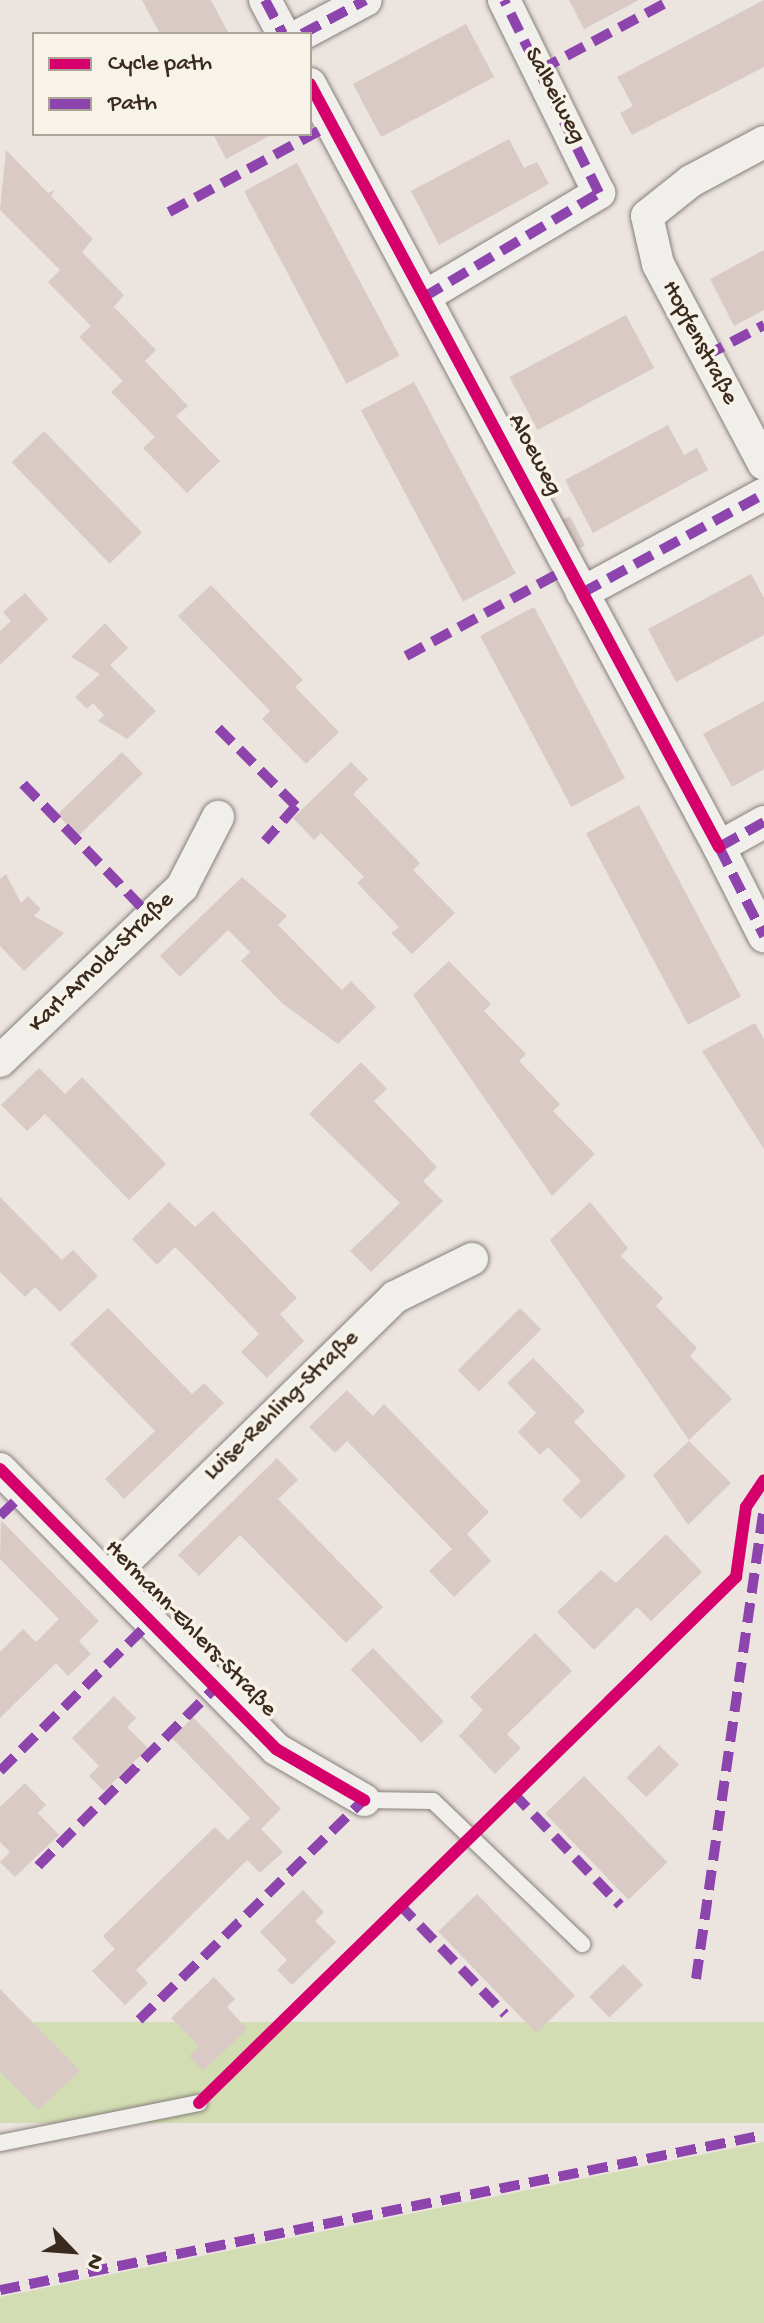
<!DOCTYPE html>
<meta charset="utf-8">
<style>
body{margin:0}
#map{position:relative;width:764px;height:2323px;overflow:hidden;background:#ece4df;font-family:"Gochi Hand",sans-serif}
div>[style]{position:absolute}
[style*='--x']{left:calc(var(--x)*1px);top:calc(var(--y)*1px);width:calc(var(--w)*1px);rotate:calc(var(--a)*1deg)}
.green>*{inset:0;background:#d3ddb3;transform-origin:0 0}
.building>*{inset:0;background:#d9cac6;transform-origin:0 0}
.roads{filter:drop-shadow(0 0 2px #867f7a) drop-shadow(0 0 2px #867f7a)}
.service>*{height:16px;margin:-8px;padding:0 8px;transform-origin:8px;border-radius:8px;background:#f1efeb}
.minor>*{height:32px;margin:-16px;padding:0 16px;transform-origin:16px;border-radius:16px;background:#f1efeb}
.quiet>*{height:10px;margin-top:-5px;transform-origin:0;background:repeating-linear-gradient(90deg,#8e44ad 0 20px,transparent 0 30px)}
.cycleway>*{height:12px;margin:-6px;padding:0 6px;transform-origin:6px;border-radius:6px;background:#d6006c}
span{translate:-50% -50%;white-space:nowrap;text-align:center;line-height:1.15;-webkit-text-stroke:7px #f7f3e8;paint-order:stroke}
.street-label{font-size:24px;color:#3b2a1e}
.legend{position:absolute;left:32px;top:32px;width:280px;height:104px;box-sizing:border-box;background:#f7f3e8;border:2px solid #aca397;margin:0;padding:10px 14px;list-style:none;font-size:24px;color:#3b2a1e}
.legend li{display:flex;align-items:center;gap:16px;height:40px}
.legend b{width:40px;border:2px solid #aca397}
.north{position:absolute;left:32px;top:2211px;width:80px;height:80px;-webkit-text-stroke:6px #f7f3e8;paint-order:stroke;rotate:115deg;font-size:22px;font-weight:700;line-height:32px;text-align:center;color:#3b2a1e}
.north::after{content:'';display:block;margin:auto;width:28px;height:36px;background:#3b2a1e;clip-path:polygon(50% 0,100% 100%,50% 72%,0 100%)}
</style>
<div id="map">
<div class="green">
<div style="left:764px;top:2022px;width:101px;height:780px;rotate:90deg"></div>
<div style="clip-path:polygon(764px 2142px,764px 2323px,0 2323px,0 2297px)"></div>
</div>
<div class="building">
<div style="clip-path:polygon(142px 0,211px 0,229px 34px,160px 34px)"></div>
<div style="clip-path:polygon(569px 0,639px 0,584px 29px)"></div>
<div style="clip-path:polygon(764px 0,764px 67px,632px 135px,620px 113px,633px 106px,617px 77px)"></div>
<div style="left:466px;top:24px;width:60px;height:128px;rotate:62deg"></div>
<div style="clip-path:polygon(213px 134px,273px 134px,226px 159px)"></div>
<div style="clip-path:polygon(509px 139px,524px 168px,537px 162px,549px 184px,439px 245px,411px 191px)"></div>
<div style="clip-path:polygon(6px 150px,48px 193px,55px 190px,51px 196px,93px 239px,82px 252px,124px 295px,114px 307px,156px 350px,145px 361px,188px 406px,176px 416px,220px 461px,187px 493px,143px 448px,155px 437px,111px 392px,123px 381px,79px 337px,91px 326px,48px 282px,60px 270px,0 210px)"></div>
<div style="left:297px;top:163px;width:218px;height:60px;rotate:62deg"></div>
<div style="clip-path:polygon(764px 250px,764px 310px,734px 326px,710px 279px)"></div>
<div style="left:626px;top:315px;width:60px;height:132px;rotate:62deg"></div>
<div style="left:414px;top:382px;width:217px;height:60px;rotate:62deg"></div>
<div style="clip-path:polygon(668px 425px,684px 455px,697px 448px,708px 470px,593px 533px,565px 480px)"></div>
<div style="left:44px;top:431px;width:141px;height:45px;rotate:46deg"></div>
<div style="left:570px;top:516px;width:33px;height:15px;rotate:63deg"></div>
<div style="clip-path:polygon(751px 574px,764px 598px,764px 635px,676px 682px,648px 629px)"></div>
<div style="clip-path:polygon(211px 585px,303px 680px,295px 687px,339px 732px,306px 764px,262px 719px,270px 711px,178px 616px)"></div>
<div style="clip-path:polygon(25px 593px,48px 619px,0 665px,0 631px,11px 621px,3px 612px)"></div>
<div style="left:534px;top:607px;width:194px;height:61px;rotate:62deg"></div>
<div style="clip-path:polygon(105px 623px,128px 648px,110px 665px,156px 711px,127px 739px,98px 721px,104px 715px,93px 703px,87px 709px,75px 697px,100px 674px,71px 657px)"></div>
<div style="clip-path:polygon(764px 701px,764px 769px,732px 787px,703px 734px)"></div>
<div style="left:122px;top:752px;width:30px;height:90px;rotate:46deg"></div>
<div style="clip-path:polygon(351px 762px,368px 779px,353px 794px,420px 863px,413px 870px,455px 913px,412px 954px,391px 933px,399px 927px,357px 883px,364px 877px,321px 833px,314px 840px,293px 818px)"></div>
<div style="left:639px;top:805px;width:217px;height:60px;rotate:62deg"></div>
<div style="clip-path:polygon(6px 874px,21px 903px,28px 896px,41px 909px,34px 916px,64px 933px,24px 971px,0 946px,0 879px)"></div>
<div style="clip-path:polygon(242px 877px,287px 916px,278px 925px,342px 990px,351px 981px,376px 1007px,338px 1044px,283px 1004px,241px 961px,250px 952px,228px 930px,180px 977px,160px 956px)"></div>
<div style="clip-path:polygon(449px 961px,491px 1004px,484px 1011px,526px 1054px,519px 1061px,560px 1104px,553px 1111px,595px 1154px,552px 1196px,413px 995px)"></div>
<div style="clip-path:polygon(755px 1023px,764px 1039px,764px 1149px,702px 1051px)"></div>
<div style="clip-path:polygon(361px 1062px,387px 1089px,374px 1101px,437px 1167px,423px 1181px,443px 1201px,371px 1272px,350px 1251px,400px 1203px,309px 1114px)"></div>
<div style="clip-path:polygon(39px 1068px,65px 1094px,82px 1077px,166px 1164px,129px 1200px,45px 1114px,27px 1131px,1px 1105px)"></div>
<div style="clip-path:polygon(0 1197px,62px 1260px,73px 1250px,98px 1276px,60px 1312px,35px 1287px,25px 1297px,0 1272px)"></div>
<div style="clip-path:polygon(169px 1202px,195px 1227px,213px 1211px,297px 1298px,280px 1314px,304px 1341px,267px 1378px,241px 1352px,259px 1334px,197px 1269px,175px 1247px,157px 1265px,132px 1239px)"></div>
<div style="clip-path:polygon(590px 1202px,628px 1248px,621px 1256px,663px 1298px,656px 1306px,697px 1348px,690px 1356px,732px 1399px,689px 1440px,550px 1240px)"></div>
<div style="clip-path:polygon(108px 1308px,192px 1394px,204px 1383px,224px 1403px,124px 1499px,105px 1479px,155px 1431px,70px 1344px)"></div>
<div style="left:520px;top:1308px;width:30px;height:88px;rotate:45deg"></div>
<div style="clip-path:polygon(533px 1358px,585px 1411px,574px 1422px,626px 1476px,581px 1519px,562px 1500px,581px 1481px,548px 1447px,540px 1455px,518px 1432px,536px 1413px,507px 1383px)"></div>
<div style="clip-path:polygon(347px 1390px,373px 1416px,384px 1404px,489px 1512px,467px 1534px,491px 1561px,454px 1597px,429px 1571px,452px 1549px,347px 1441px,335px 1453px,309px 1427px)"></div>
<div style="clip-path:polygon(689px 1441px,731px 1483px,688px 1525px,653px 1475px)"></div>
<div style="clip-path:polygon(277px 1458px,298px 1480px,278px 1499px,383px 1607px,346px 1643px,240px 1535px,199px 1576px,178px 1555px)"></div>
<div style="clip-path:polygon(1px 1520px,99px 1621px,79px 1641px,91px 1654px,68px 1676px,56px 1663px,0 1718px,0 1652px,23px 1629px,36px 1642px,59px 1619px,0 1559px)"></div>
<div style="clip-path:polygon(666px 1534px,702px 1572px,651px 1621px,637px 1607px,594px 1650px,557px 1612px,601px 1570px,616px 1583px)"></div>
<div style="clip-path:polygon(535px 1633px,572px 1671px,507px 1734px,521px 1748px,495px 1774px,459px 1736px,483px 1710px,470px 1697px)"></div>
<div style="left:373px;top:1648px;width:102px;height:31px;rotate:46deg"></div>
<div style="clip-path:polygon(114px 1696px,136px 1718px,127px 1727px,148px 1748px,104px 1791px,89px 1776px,99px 1766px,72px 1738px)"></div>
<div style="clip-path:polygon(193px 1717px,281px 1809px,261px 1829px,283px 1852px,260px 1873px,247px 1860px,136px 1970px,148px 1983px,125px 2005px,92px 1971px,115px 1949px,103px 1936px,215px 1827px,228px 1840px,250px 1818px,172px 1738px)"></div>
<div style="left:659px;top:1745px;width:28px;height:46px;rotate:45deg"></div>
<div style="left:584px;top:1776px;width:120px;height:54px;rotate:46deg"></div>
<div style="clip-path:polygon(25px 1783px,46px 1805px,38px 1813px,59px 1835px,15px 1877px,0 1862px,10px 1852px,0 1842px,0 1807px)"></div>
<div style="clip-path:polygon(303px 1890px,324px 1912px,315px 1921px,336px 1942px,292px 1985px,277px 1970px,287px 1960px,260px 1932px)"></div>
<div style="left:477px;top:1894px;width:141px;height:54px;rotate:46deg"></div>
<div style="left:623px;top:1964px;width:29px;height:47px;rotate:46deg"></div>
<div style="clip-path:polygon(214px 1977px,235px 1999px,227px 2007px,247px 2029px,203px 2071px,189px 2056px,199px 2046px,171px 2018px)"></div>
<div style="clip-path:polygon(0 1989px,80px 2071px,38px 2110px,0 2071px)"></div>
</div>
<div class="roads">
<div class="service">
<div style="--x:364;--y:1800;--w:69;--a:0.8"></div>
<div style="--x:433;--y:1801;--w:207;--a:43.8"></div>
<div style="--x:0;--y:2143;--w:203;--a:-11.4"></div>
</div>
<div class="minor">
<div style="--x:265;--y:0;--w:38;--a:62"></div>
<div style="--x:504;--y:0;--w:215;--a:63.8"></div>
<div style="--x:302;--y:34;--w:72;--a:-28"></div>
<div style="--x:310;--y:84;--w:866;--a:61.81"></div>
<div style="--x:764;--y:142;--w:83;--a:151.9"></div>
<div style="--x:691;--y:181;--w:56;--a:141.5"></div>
<div style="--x:647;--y:216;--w:49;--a:77.1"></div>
<div style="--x:658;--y:264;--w:226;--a:62.1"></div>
<div style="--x:424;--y:297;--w:204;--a:-30.7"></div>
<div style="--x:582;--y:593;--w:207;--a:-28.5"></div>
<div style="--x:764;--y:822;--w:51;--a:150.9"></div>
<div style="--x:719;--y:847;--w:100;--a:63.2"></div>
<div style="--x:0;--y:1061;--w:252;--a:-43.7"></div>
<div style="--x:182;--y:887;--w:79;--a:-62.8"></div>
<div style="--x:0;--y:1469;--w:393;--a:45.4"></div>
<div style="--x:276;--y:1749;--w:102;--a:30.1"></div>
<div style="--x:110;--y:1576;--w:399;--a:-44.4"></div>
<div style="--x:395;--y:1297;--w:86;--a:-26.3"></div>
</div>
</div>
<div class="quiet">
<div style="--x:265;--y:0;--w:38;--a:62"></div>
<div style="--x:302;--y:34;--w:72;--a:-28"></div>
<div style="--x:540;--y:70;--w:149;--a:-28.1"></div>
<div style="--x:169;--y:212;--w:185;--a:-28.4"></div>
<div style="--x:424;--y:297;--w:204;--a:-30.7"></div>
<div style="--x:599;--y:193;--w:215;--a:-116.2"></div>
<div style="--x:705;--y:356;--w:67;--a:-27.7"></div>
<div style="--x:582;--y:593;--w:207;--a:-28.5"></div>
<div style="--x:406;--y:656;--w:185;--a:-28.4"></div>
<div style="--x:218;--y:728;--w:110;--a:45"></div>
<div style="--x:296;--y:806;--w:47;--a:131.5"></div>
<div style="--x:23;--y:784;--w:185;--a:46.1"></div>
<div style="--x:764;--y:822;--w:51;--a:150.9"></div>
<div style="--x:719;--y:847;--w:100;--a:63.2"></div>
<div style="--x:0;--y:1516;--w:33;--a:-44"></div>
<div style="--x:0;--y:1771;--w:213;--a:-44.8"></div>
<div style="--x:513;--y:1793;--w:155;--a:46.3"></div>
<div style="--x:38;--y:1866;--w:251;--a:-45.2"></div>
<div style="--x:399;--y:1904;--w:153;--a:46.1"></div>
<div style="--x:696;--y:1979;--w:474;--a:-81.8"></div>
<div style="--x:139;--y:2020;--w:315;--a:-44.4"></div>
<div style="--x:0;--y:2290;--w:780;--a:-11.47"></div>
</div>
<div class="cycleway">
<div style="--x:310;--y:84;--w:866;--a:61.81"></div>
<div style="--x:0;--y:1469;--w:393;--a:45.4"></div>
<div style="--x:276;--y:1749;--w:102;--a:30.1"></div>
<div style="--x:199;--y:2103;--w:752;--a:-44.41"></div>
<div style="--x:736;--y:1577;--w:71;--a:-81.9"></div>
<div style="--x:746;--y:1507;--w:32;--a:-56"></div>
</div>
<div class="street-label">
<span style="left:554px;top:96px;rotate:62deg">Salbeiweg</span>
<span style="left:699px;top:343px;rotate:62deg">Hopfenstraße</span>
<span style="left:534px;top:455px;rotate:62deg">Aloeweg</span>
<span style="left:102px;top:963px;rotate:-44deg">Karl-Arnold-Straße</span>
<span style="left:282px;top:1406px;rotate:-44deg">Luise-Rehling-Straße</span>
<span style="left:190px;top:1629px;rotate:46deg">Hermann-Ehlers-Straße</span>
</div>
<ul class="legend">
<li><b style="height:10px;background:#d6006c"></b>Cycle path</li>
<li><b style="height:10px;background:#8e44ad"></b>Path</li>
</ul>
<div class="north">N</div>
</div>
